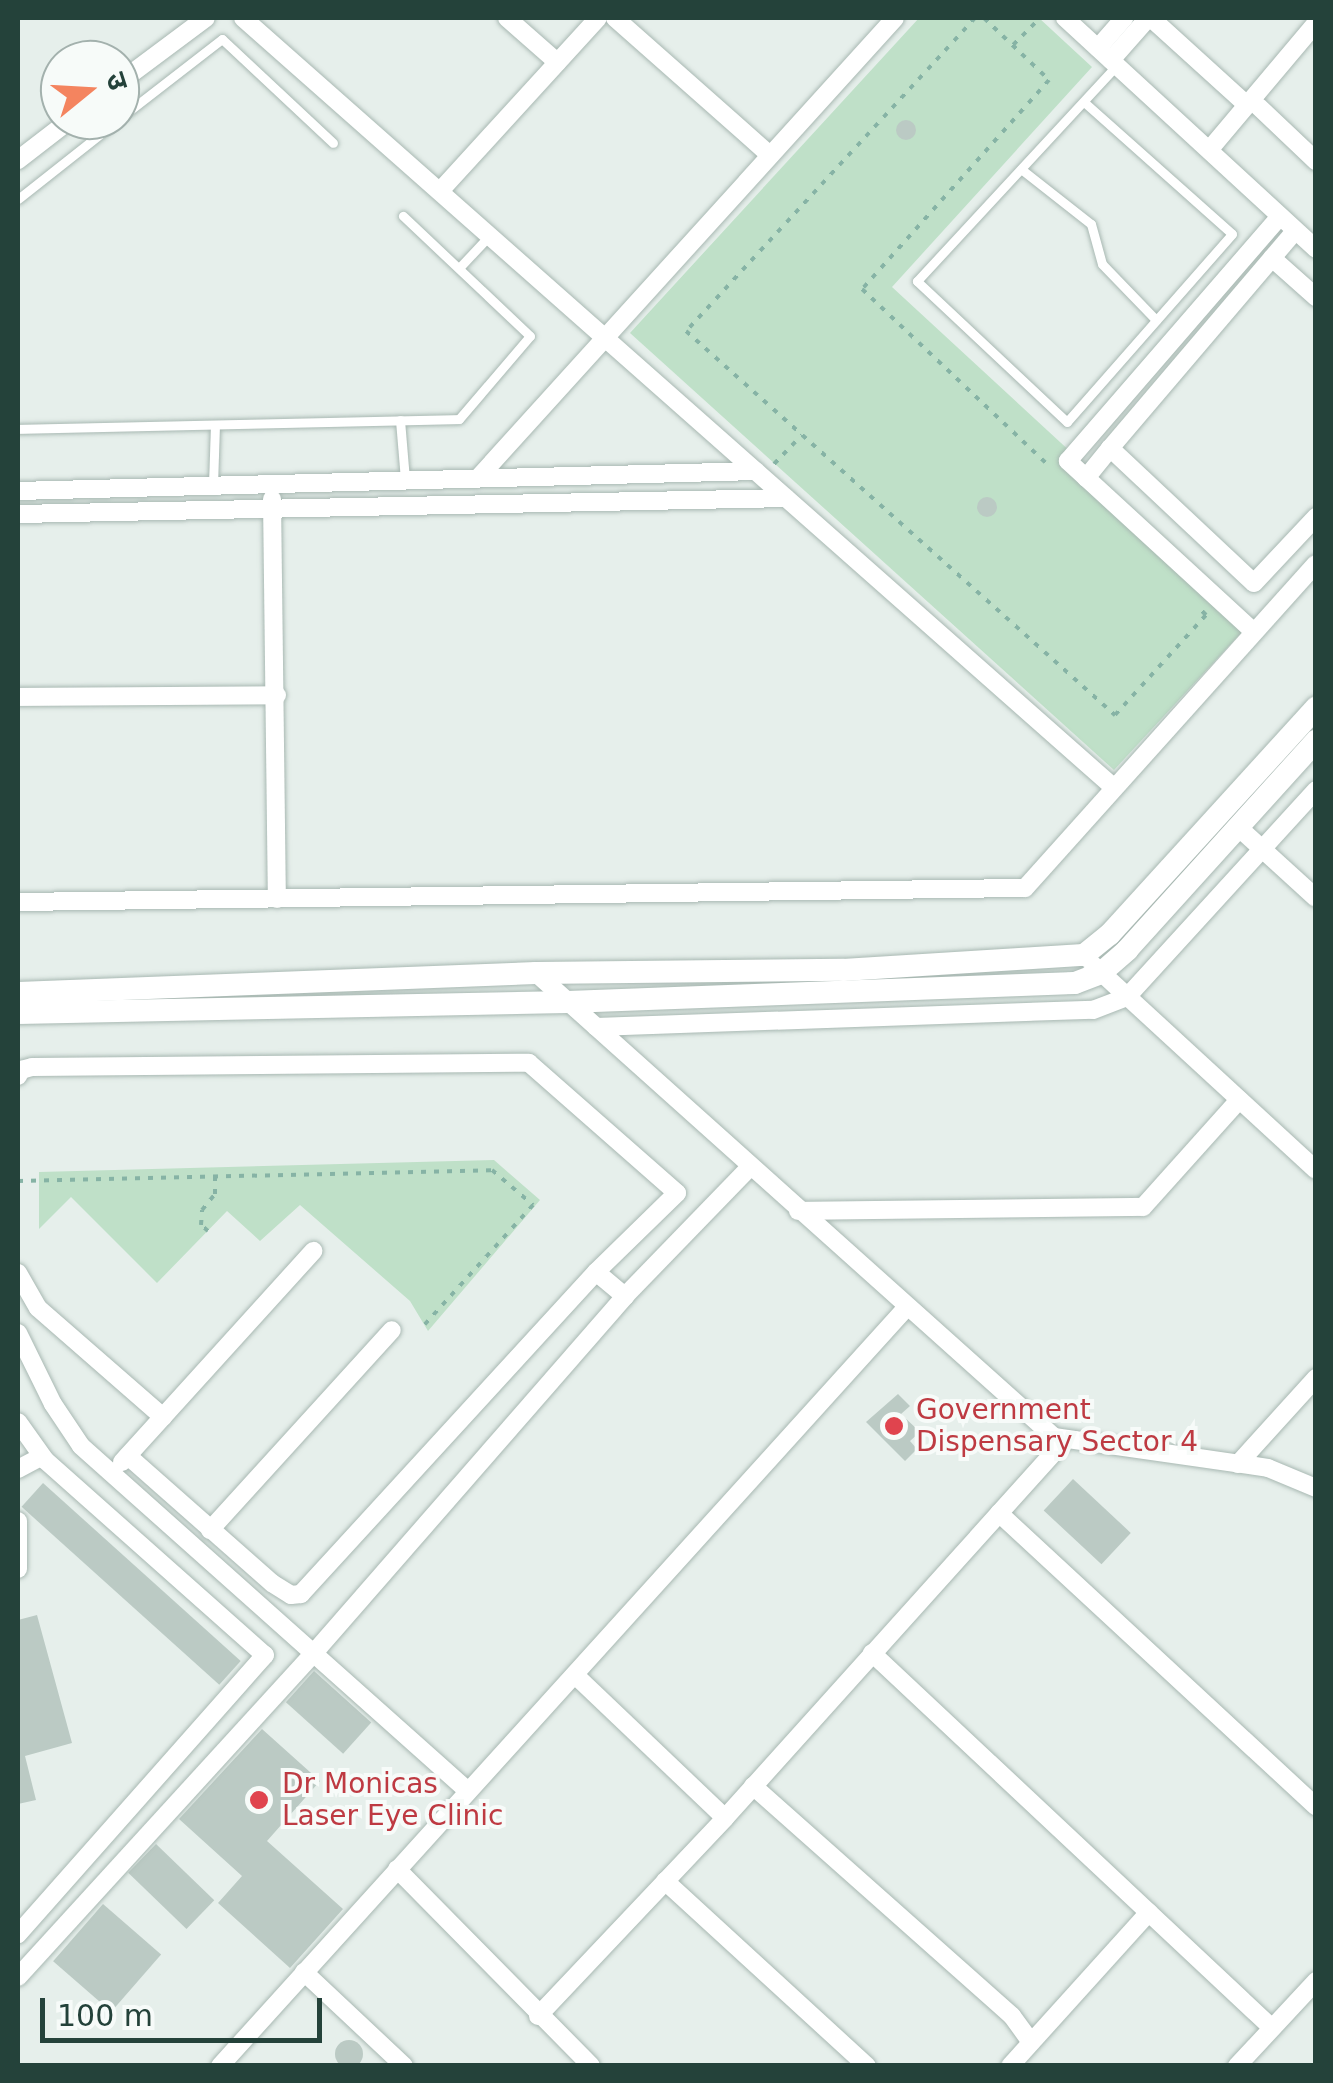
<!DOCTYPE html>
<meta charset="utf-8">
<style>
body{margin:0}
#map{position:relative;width:1333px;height:2083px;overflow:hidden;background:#e6efeb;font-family:"DejaVu Sans","Noto Sans Devanagari",sans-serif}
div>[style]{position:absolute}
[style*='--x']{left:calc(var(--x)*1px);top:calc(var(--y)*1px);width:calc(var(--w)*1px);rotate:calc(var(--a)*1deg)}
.green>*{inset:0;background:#bfe0c8}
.building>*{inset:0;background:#bbcac4;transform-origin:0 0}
.round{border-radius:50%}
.path>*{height:4px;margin-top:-2px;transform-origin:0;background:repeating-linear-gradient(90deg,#86b3a5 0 5px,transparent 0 13px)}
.roads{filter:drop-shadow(0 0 2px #a8b8b2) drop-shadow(0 0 2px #a8b8b2)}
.service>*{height:9px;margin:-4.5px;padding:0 4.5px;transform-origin:4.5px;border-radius:4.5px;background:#fff}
.minor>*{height:18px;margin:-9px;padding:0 9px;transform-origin:9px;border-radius:9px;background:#fff}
.tertiary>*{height:22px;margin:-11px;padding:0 11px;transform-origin:11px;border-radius:11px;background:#fff}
.dots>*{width:28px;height:28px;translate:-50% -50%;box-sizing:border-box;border:5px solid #f7fbf9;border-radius:50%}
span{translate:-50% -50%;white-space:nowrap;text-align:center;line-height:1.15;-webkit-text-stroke:8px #f7fbf9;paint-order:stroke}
.health-label{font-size:28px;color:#be3a42}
.left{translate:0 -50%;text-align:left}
.frame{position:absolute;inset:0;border:20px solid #24423a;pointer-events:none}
.north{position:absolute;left:40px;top:40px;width:100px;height:100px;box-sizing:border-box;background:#f7fbf9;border:2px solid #a3b1ad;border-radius:50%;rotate:72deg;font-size:28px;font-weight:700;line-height:40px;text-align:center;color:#24423a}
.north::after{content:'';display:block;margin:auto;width:35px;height:45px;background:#f4845f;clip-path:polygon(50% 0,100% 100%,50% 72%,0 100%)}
.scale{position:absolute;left:40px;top:1998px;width:282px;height:45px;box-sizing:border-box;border:5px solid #24423a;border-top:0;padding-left:12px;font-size:30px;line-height:35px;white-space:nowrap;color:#24423a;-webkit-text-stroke:8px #f7fbf9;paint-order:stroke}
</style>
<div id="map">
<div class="green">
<div style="clip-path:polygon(919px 18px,1039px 18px,1092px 67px,892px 287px,1253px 620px,1114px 770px,630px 333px)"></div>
<div style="clip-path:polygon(494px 1160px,540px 1200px,428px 1331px,410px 1301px,300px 1205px,260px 1241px,227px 1211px,157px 1283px,71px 1197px,39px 1229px,39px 1172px)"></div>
</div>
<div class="building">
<div class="round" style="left:896px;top:120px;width:20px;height:20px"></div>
<div class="round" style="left:977px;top:497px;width:20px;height:20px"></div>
<div style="clip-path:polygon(898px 1394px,910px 1406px,901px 1414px,920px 1432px,910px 1441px,917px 1449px,905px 1461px,866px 1422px)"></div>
<div style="left:1073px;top:1479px;width:79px;height:43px;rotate:43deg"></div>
<div style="left:43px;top:1483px;width:266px;height:32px;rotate:42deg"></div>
<div style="clip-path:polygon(37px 1615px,72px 1743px,25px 1756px,36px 1800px,18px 1804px,18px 1620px)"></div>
<div style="left:314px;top:1671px;width:77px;height:42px;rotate:42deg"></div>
<div style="clip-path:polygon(262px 1729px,320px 1781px,267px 1841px,343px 1909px,290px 1968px,218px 1903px,242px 1876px,179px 1819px)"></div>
<div style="left:156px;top:1844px;width:81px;height:40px;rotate:44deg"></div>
<div style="left:103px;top:1904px;width:77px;height:76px;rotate:41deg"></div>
<div class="round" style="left:335px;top:2040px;width:28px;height:28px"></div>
</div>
<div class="path">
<div style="--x:975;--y:18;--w:426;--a:132.7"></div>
<div style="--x:686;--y:331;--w:576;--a:41.83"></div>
<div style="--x:1115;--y:715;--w:135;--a:-47.7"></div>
<div style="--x:1206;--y:615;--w:6;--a:-135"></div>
<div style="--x:984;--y:18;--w:90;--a:43.6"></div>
<div style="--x:1049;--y:80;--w:280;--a:131.8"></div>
<div style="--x:862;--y:289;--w:259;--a:43.4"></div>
<div style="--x:1013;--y:45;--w:38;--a:-45"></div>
<div style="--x:774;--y:464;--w:40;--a:-46"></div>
<div style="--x:18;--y:1181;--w:474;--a:-1.3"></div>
<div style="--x:492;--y:1170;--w:54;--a:40.5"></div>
<div style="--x:533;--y:1205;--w:162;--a:132.2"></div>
<div style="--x:208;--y:1231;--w:9;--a:-139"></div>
<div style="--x:201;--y:1225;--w:15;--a:-86"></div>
<div style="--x:202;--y:1210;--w:21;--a:-51"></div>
<div style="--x:215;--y:1194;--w:18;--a:-90"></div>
</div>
<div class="roads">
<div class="service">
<div style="--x:1084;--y:102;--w:198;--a:41.7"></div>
<div style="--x:1232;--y:234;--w:250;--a:131.3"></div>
<div style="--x:1067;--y:422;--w:206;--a:-136.8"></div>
<div style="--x:917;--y:281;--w:294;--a:-47.2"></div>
<div style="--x:120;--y:118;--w:129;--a:-37.8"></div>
<div style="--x:222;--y:39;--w:152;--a:43.1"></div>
<div style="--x:1021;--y:169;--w:89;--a:38.2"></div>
<div style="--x:1091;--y:224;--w:41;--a:74.6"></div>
<div style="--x:1102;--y:264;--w:78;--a:46"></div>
<div style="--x:18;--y:199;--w:127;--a:-38.3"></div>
<div style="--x:459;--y:268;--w:45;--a:-46.8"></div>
<div style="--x:400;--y:420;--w:59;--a:85.2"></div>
<div style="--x:18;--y:429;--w:441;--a:-1.3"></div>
<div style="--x:459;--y:419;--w:109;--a:-49.5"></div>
<div style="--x:530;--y:336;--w:175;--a:-136.6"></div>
<div style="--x:213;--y:485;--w:60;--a:-88.1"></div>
</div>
<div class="minor">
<div style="--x:243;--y:18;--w:1161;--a:41.47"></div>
<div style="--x:507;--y:18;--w:67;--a:41.3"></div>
<div style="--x:615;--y:18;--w:207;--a:41.5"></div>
<div style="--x:1065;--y:18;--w:341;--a:42.6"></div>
<div style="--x:1151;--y:18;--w:130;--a:42.2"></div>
<div style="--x:1098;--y:48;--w:40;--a:-49"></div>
<div style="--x:1111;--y:60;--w:56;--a:-48.6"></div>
<div style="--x:120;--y:82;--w:107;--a:-36.7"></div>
<div style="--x:1259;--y:107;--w:79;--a:43.5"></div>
<div style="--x:1210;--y:149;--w:165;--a:-49.9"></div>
<div style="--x:18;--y:160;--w:66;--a:-37.6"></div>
<div style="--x:440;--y:191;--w:234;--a:-47.6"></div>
<div style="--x:1295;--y:231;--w:285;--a:130.4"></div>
<div style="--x:1110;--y:448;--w:197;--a:43.2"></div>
<div style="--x:1254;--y:583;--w:91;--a:-46.8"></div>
<div style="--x:1272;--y:258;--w:59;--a:41.6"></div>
<div style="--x:479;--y:477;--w:619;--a:-47.81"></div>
<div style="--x:1086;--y:478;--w:38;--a:-51"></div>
<div style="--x:18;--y:491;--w:738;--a:-1.55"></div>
<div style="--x:272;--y:499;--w:400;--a:89.3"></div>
<div style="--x:18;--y:514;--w:768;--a:-1.19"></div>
<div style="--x:1254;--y:632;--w:253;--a:-137.4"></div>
<div style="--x:1068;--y:461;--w:323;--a:-49.1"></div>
<div style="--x:18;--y:697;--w:259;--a:-0.4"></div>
<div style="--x:1238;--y:827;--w:105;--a:42.3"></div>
<div style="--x:18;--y:902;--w:1007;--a:-0.8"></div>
<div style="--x:1025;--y:888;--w:435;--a:-48.1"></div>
<div style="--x:1092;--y:964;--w:304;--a:42.6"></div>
<div style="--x:536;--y:973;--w:695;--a:41.85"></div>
<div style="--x:1054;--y:1437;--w:216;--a:8.2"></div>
<div style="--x:1268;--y:1468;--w:52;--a:22.6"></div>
<div style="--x:596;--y:1027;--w:497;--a:-2"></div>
<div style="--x:1093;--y:1010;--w:36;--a:-21"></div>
<div style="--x:1127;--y:997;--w:280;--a:-47.6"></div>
<div style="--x:18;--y:1076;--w:7;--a:-63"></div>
<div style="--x:21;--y:1070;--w:11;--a:-15"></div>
<div style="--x:32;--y:1067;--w:497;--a:-0.5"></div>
<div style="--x:529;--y:1063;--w:197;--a:41.3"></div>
<div style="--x:677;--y:1193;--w:113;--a:135.7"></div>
<div style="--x:596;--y:1272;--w:437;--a:132.5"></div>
<div style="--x:301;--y:1594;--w:10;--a:174"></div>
<div style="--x:291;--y:1595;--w:22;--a:-148"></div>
<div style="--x:272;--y:1583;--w:192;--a:-138.6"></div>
<div style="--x:798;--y:1211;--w:345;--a:-0.7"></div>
<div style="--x:1143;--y:1207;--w:144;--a:-48.1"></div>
<div style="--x:596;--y:1272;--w:38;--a:40"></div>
<div style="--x:18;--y:1273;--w:40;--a:60.3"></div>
<div style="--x:38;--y:1308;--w:166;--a:41.1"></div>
<div style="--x:18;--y:1333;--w:79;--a:63.8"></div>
<div style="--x:53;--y:1404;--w:50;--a:56.3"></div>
<div style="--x:81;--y:1446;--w:518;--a:41.72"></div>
<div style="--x:18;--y:1422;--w:47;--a:54.6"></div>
<div style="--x:45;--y:1460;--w:294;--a:41.6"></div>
<div style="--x:265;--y:1655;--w:373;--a:131.5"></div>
<div style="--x:122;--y:1462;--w:285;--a:-47.8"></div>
<div style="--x:1238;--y:1464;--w:116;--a:-47.8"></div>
<div style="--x:18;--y:1469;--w:27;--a:-28"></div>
<div style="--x:999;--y:1513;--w:432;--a:42.8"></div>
<div style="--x:18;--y:1521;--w:48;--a:90"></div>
<div style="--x:210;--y:1530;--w:270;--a:-47.7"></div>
<div style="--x:872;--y:1653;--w:548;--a:43.15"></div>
<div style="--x:575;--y:1675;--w:207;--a:43.6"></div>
<div style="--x:753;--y:1786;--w:346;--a:41.6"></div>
<div style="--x:1012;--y:2016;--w:32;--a:54"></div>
<div style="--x:397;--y:1869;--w:276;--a:45.4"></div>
<div style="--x:665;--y:1881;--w:274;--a:42.5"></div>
<div style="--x:304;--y:1972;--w:137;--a:43.2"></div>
<div style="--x:18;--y:1977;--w:437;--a:-47.6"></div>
<div style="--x:313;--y:1654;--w:475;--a:-48.9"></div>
<div style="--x:625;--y:1296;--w:180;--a:-45.9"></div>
<div style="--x:538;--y:2016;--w:272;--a:-46.6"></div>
<div style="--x:725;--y:1818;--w:510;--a:-48.02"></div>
<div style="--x:220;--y:2066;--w:1024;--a:-47.85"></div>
<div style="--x:1010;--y:2066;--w:207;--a:-47.9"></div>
<div style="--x:1237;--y:2066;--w:116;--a:-47.1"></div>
</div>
<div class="tertiary">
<div style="--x:18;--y:993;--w:518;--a:-2.21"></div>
<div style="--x:536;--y:973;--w:307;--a:-0.6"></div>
<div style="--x:843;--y:970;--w:241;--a:-3.6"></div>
<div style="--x:1084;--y:955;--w:33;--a:-39"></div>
<div style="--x:1110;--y:934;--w:306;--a:-47.7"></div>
<div style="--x:18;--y:1013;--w:550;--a:-1.15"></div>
<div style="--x:568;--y:1002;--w:507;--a:-2.15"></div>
<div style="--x:1075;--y:983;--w:28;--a:-21"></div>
<div style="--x:1101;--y:973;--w:35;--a:-41"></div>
<div style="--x:1127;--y:950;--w:282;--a:-47.9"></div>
</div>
</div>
<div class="dots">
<div style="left:894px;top:1426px;background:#e0444e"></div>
<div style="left:259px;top:1800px;background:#e0444e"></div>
</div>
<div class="health-label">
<span class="left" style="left:916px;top:1426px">Government<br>Dispensary Sector 4</span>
<span class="left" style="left:282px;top:1800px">Dr Monicas<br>Laser Eye Clinic</span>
</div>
<div class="frame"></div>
<div class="north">उ</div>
<div class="scale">100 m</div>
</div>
